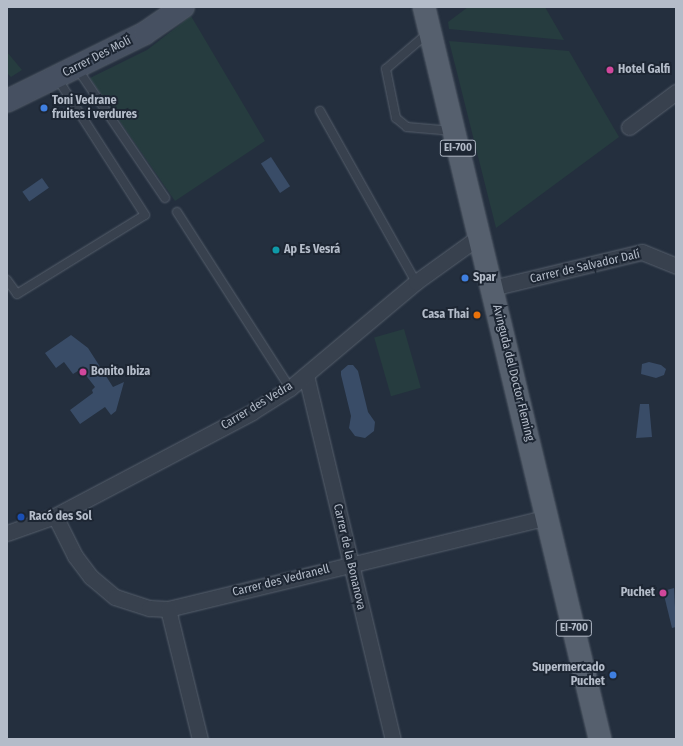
<!DOCTYPE html>
<meta charset="utf-8">
<style>
body{margin:0}
#map{position:relative;width:683px;height:746px;overflow:hidden;background:#242f3e;font-family:"Fira Sans Condensed",sans-serif}
div>[style]{position:absolute}
[style*='--x']{left:calc(var(--x)*1px);top:calc(var(--y)*1px);width:calc(var(--w)*1px);rotate:calc(var(--a)*1deg)}
.green>*{inset:0;background:#263c3f;transform-origin:0 0}
.water>*{inset:0;background:#394c67;transform-origin:0 0}
.roads{filter:drop-shadow(0 0 1px #565f6c) drop-shadow(0 0 1px #565f6c)}
.lane>*{height:8px;margin:-4px;padding:0 4px;transform-origin:4px;border-radius:4px;background:#38414e}
.street>*{height:15px;margin:-7.5px;padding:0 7.5px;transform-origin:7.5px;border-radius:7.5px;background:#38414e}
.secondary>*{height:22px;margin:-11px;padding:0 11px;transform-origin:11px;border-radius:11px;background:#465061}
.primary>*{height:22px;margin:-11px;padding:0 11px;transform-origin:11px;border-radius:11px;background:#56606e}
.dots>*{width:11px;height:11px;translate:-50% -50%;box-sizing:border-box;border:2px solid #1d2633;border-radius:50%}
span{translate:-50% -50%;white-space:nowrap;text-align:center;line-height:1.15;-webkit-text-stroke:4px #1d2633;paint-order:stroke}
.shield-label span{padding:1px 3px;background:#1d2633;border:1px solid;border-radius:3px;-webkit-text-stroke-width:0}
.shield-label{font-size:11px;color:#b4bcc9;font-weight:700}
.street-label{font-size:12px;color:#b4bcc9}
.poi-label{font-size:12px;color:#b4bcc9;font-weight:700}
.left{translate:0 -50%;text-align:left}
.right{translate:-100% -50%;text-align:right}
.frame{position:absolute;inset:0;border:8px solid #b4bcc9;pointer-events:none}
</style>
<div id="map">
<div class="green">
<div style="clip-path:polygon(468px 7px,545px 7px,564px 40px,449px 29px,448px 22px)"></div>
<div style="clip-path:polygon(191px 16px,265px 141px,175px 201px,90px 78px,147px 50px)"></div>
<div style="clip-path:polygon(449px 41px,569px 51px,619px 137px,496px 228px)"></div>
<div style="clip-path:polygon(7px 52px,22px 70px,11px 77px,7px 73px)"></div>
<div style="left:404px;top:329px;width:61px;height:31px;rotate:74deg"></div>
</div>
<div class="water">
<div style="left:271px;top:157px;width:35px;height:12px;rotate:57deg"></div>
<div style="left:42px;top:178px;width:12px;height:24px;rotate:55deg"></div>
<div style="clip-path:polygon(71px 335px,88px 348px,113px 387px,124px 382px,116px 411px,111px 415px,105px 407px,80px 424px,70px 410px,93px 393px,92px 390px,95px 387px,81px 369px,73px 374px,64px 362px,56px 368px,45px 353px)"></div>
<div style="clip-path:polygon(649px 362px,661px 365px,666px 369px,664px 375px,656px 378px,641px 374px,642px 364px)"></div>
<div style="clip-path:polygon(348px 365px,353px 365px,358px 371px,368px 412px,375px 422px,374px 431px,365px 438px,355px 436px,349px 428px,351px 416px,341px 375px,341px 371px)"></div>
<div style="clip-path:polygon(640px 404px,649px 404px,652px 437px,636px 438px)"></div>
<div style="clip-path:polygon(674px 588px,676px 627px,672px 628px,663px 591px)"></div>
</div>
<div class="roads">
<div class="lane">
<div style="--x:428;--y:33;--w:55;--a:139.4"></div>
<div style="--x:386;--y:69;--w:50;--a:78.5"></div>
<div style="--x:396;--y:118;--w:14;--a:39"></div>
<div style="--x:407;--y:127;--w:46;--a:5"></div>
<div style="--x:77;--y:68;--w:157;--a:55.9"></div>
<div style="--x:320;--y:111;--w:196;--a:60.7"></div>
<div style="--x:177;--y:212;--w:209;--a:57.3"></div>
<div style="--x:7;--y:280;--w:17;--a:54"></div>
<div style="--x:17;--y:294;--w:150;--a:-31.7"></div>
<div style="--x:145;--y:215;--w:163;--a:-122.7"></div>
</div>
<div class="street">
<div style="--x:629;--y:127;--w:59;--a:-36.7"></div>
<div style="--x:492;--y:288;--w:154;--a:-13.5"></div>
<div style="--x:642;--y:252;--w:37;--a:22"></div>
<div style="--x:306;--y:375;--w:374;--a:76.6"></div>
<div style="--x:55;--y:516;--w:45;--a:63.4"></div>
<div style="--x:75;--y:556;--w:26;--a:53"></div>
<div style="--x:91;--y:577;--w:31;--a:40"></div>
<div style="--x:115;--y:597;--w:36;--a:18"></div>
<div style="--x:149;--y:608;--w:19;--a:3"></div>
<div style="--x:168;--y:609;--w:391;--a:-13.6"></div>
<div style="--x:7;--y:533;--w:51;--a:-19.5"></div>
<div style="--x:55;--y:516;--w:223;--a:-27.8"></div>
<div style="--x:252;--y:412;--w:45;--a:-32.3"></div>
<div style="--x:290;--y:388;--w:165;--a:-40.1"></div>
<div style="--x:416;--y:282;--w:79;--a:-35.7"></div>
<div style="--x:168;--y:609;--w:134;--a:76.2"></div>
</div>
<div class="secondary">
<div style="--x:7;--y:101;--w:154;--a:-26.2"></div>
<div style="--x:145;--y:33;--w:46;--a:-34.4"></div>
</div>
<div class="primary">
<div style="--x:424;--y:7;--w:753;--a:76.48"></div>
</div>
</div>
<div class="dots">
<div style="left:610px;top:70px;background:#d1479c"></div>
<div style="left:44px;top:108px;background:#3f7fe0"></div>
<div style="left:276px;top:250px;background:#0f9aa8"></div>
<div style="left:465px;top:278px;background:#3f7fe0"></div>
<div style="left:477px;top:315px;background:#e8710a"></div>
<div style="left:83px;top:372px;background:#d1479c"></div>
<div style="left:21px;top:517px;background:#1a4fb4"></div>
<div style="left:663px;top:593px;background:#d1479c"></div>
<div style="left:613px;top:675px;background:#3f7fe0"></div>
</div>
<div class="shield-label">
<span style="left:458px;top:148px">EI-700</span>
<span style="left:574px;top:628px">EI-700</span>
</div>
<div class="street-label">
<span style="left:97px;top:57px;rotate:-27deg">Carrer Des Molí</span>
<span style="left:585px;top:267px;rotate:-13deg">Carrer de Salvador Dalí</span>
<span style="left:513px;top:373px;rotate:76deg">Avinguda del Doctor Fleming</span>
<span style="left:257px;top:406px;rotate:-31deg">Carrer des Vedra</span>
<span style="left:349px;top:557px;rotate:77deg">Carrer de la Bonanova</span>
<span style="left:281px;top:581px;rotate:-14deg">Carrer des Vedranell</span>
</div>
<div class="poi-label">
<span class="left" style="left:618px;top:70px">Hotel Galfi</span>
<span class="left" style="left:52px;top:108px">Toni Vedrane<br>fruites i verdures</span>
<span class="left" style="left:284px;top:250px">Ap Es Vesrá</span>
<span class="left" style="left:473px;top:278px">Spar</span>
<span class="right" style="left:469px;top:315px">Casa Thai</span>
<span class="left" style="left:91px;top:372px">Bonito Ibiza</span>
<span class="left" style="left:29px;top:517px">Racó des Sol</span>
<span class="right" style="left:655px;top:593px">Puchet</span>
<span class="right" style="left:605px;top:675px">Supermercado<br>Puchet</span>
</div>
<div class="frame"></div>
</div>
